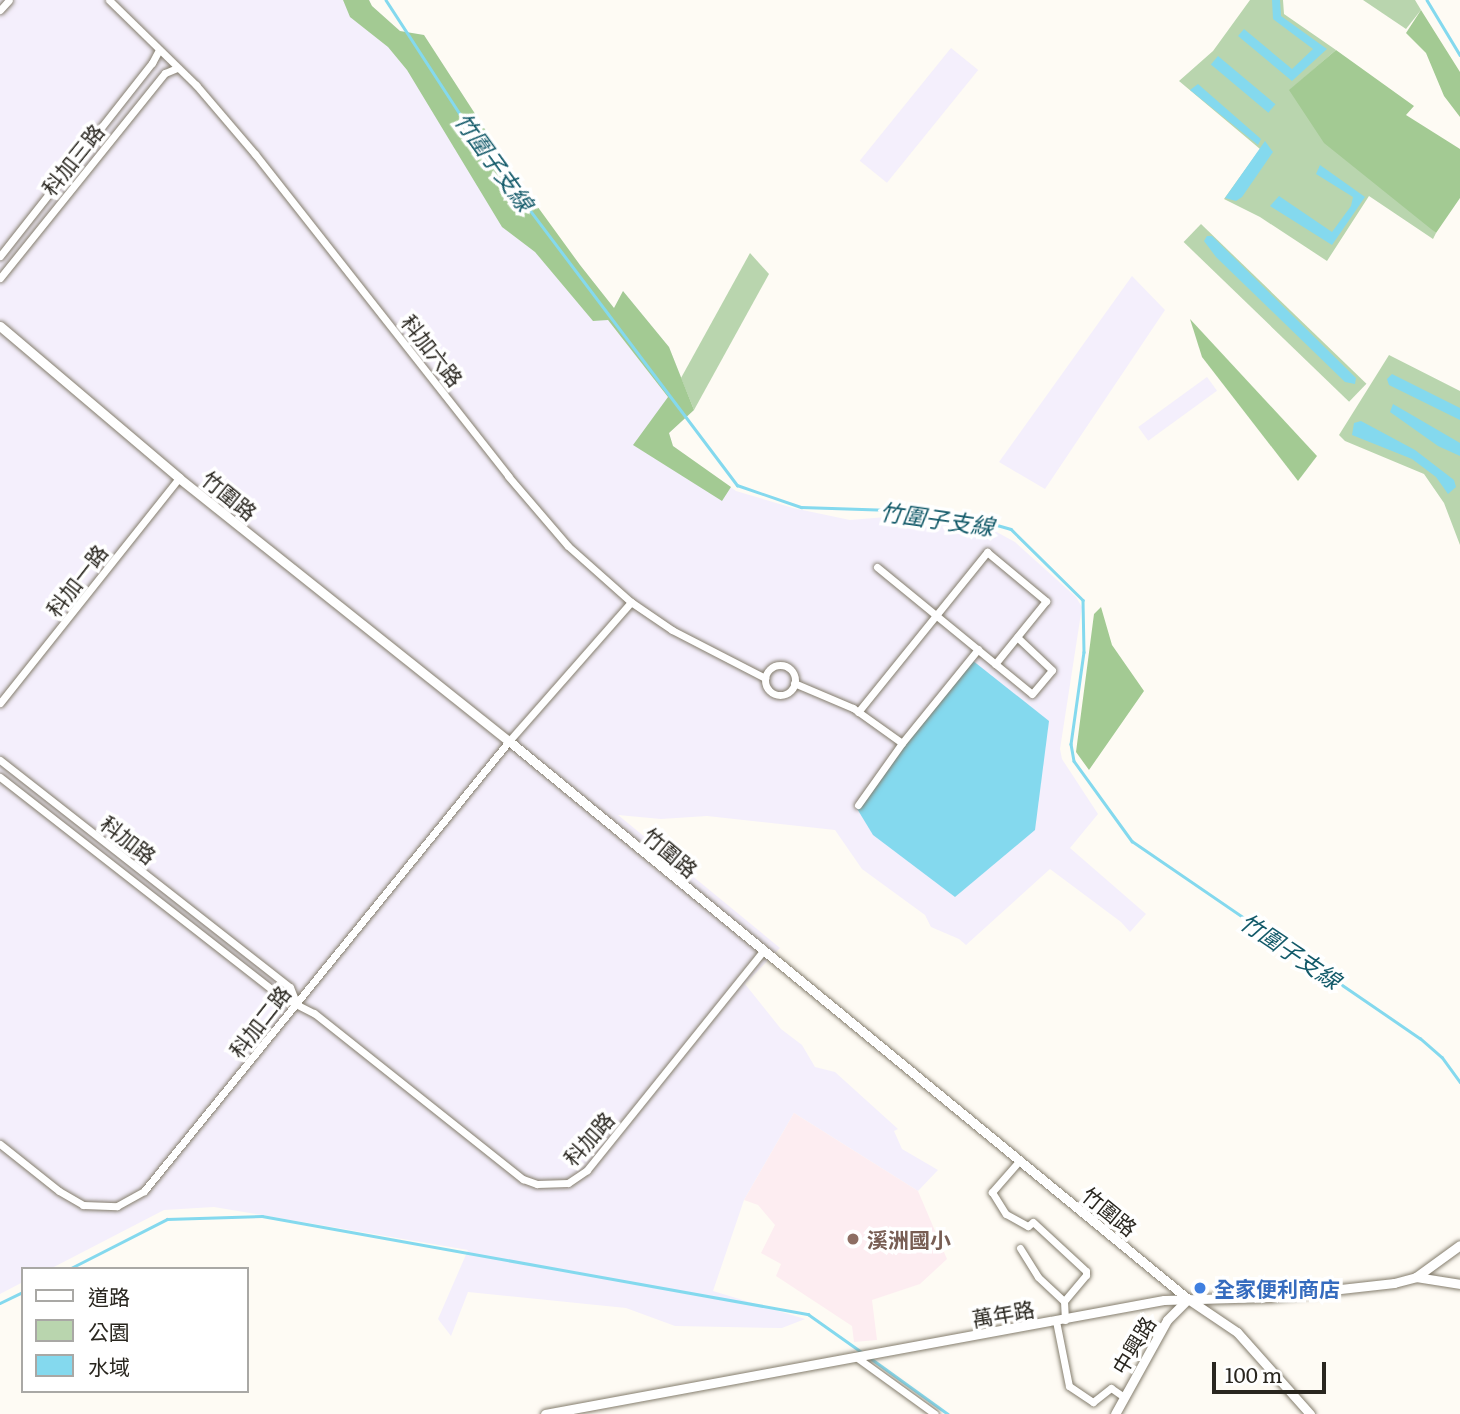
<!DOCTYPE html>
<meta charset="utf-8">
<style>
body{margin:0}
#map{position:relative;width:1460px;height:1414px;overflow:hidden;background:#fefbf4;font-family:Literata,"Noto Sans TC",serif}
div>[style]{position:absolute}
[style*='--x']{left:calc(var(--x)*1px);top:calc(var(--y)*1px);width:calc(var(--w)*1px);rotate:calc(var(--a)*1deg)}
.industrial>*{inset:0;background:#f4effc;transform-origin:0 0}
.education>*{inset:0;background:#fdedf1}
.green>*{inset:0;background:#b9d5ae;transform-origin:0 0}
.forest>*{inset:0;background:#a3ca93}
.water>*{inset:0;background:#84d9ee;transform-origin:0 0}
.stream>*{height:2.5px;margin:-1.25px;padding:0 1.25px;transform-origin:1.25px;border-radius:1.25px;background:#84d9ee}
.roads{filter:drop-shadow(0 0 2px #847d6d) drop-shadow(0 0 2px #847d6d)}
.minor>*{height:7px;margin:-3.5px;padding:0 3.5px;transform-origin:3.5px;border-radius:3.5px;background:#fff}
.minor>.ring{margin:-3.5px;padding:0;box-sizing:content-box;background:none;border:7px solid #fff;border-radius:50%}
.tertiary>*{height:9px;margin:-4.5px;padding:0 4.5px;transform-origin:4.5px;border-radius:4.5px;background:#fff}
.dots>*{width:19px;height:19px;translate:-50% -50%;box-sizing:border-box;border:4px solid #fff;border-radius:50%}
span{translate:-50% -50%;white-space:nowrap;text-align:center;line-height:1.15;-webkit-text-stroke:7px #fff;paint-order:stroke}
.street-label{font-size:21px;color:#29261f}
.education-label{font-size:21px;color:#785e54;font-weight:700}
.left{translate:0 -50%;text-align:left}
.shop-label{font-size:21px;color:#366cbe;font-weight:700}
.water-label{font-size:23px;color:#135a69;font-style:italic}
.legend{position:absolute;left:21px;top:1267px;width:228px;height:126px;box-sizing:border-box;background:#fff;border:2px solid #a9a8a5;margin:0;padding:9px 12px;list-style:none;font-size:21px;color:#29261f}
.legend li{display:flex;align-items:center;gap:14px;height:35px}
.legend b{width:35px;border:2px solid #a9a8a5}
.scale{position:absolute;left:1212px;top:1362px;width:114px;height:32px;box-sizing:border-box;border:4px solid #29261f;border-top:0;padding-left:9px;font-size:21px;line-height:24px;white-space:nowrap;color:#29261f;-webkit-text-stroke:5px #fff;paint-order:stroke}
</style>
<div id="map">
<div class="industrial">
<div style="clip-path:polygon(0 0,369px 0,372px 6px,400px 31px,424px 35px,540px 214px,614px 308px,623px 291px,669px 347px,694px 410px,669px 433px,673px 446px,736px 491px,793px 508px,850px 520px,898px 516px,982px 524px,1015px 542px,1076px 597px,1082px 607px,1060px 749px,1062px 759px,1098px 814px,1070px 848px,1146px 914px,1130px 932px,1121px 922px,1050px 869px,966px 945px,959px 939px,931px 927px,925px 915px,862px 869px,835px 830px,707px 816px,661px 819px,618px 815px,780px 948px,745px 984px,781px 1029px,802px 1045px,815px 1067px,835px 1072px,898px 1129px,894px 1131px,902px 1149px,938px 1170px,918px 1191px,794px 1113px,744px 1200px,713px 1291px,805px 1319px,782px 1328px,675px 1326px,626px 1308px,468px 1292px,451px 1336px,438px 1319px,468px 1250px,214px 1207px,164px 1210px,50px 1269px,23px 1269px,23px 1282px,0 1294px)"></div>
<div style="left:951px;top:48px;width:35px;height:145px;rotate:39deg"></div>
<div style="clip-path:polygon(1132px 276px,1165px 310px,1045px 489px,999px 462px)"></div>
<div style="left:1207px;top:377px;width:17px;height:85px;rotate:54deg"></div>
</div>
<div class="education">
<div style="clip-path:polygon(794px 1113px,918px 1191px,947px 1259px,920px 1284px,872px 1300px,877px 1340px,854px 1342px,852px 1326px,776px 1276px,781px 1264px,761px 1253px,775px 1225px,758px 1205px,744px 1200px)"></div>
</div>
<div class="green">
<div style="clip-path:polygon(1250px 0,1283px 0,1284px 14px,1336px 50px,1290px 90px,1436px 233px,1433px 239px,1369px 196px,1327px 261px,1260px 217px,1224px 199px,1260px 149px,1179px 81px,1213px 51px)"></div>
<div style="clip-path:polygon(1363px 0,1415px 0,1421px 10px,1406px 29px)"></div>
<div style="left:1201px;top:224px;width:230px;height:25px;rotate:44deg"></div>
<div style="clip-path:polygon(750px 253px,769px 274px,694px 410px,681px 378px)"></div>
<div style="clip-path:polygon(1389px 355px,1460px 391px,1460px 545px,1444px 503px,1424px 474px,1345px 441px,1339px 435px)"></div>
</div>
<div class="forest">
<div style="clip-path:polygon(343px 0,369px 0,372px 6px,400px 31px,424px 35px,516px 177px,580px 265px,614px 308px,623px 291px,669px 347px,694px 410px,669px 433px,673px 446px,731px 487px,722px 501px,633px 445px,668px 397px,608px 320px,593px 321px,535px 252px,502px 227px,407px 70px,388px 47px,350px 17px)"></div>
<div style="clip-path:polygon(1421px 10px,1460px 72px,1460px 117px,1444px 96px,1426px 53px,1406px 33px)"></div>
<div style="clip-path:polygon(1336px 50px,1414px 106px,1406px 115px,1460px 149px,1460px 198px,1436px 233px,1324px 143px,1289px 90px)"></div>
<div style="clip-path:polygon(1190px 319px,1317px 456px,1298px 481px,1202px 357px)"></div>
<div style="clip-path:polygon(1101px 607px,1112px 645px,1144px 691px,1089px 770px,1076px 752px,1094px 614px)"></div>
</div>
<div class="water">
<div style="clip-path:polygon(1272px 0,1280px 0,1281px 16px,1327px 49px,1292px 81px,1238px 36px,1244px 29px,1292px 69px,1313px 49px,1273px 19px)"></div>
<div style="left:1218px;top:56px;width:75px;height:11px;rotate:40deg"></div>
<div style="clip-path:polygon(1198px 84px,1261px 139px,1258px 145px,1190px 90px)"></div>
<div style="clip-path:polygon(1265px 141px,1273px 152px,1242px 197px,1236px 201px,1225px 198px)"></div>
<div style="clip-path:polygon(1320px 165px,1365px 197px,1332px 245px,1270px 206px,1279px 196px,1332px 232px,1351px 206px,1353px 197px,1316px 174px)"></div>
<div style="clip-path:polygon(1207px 236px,1212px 236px,1356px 378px,1355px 384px,1345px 382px,1216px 257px,1204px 241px)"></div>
<div style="clip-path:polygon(1392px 374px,1460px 408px,1460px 420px,1389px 385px,1387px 379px)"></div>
<div style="clip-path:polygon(1393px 404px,1460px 443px,1460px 456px,1438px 446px,1390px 412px)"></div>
<div style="clip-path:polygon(1361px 421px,1415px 450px,1454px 480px,1456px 487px,1448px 494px,1436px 477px,1412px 459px,1352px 435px,1354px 423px)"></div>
<div style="clip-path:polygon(972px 660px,1049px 721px,1035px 830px,955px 897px,873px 835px,856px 807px)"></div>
</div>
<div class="stream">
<div style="--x:386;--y:0;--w:163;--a:57"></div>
<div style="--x:475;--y:137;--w:436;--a:53"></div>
<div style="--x:737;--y:485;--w:68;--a:19"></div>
<div style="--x:801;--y:507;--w:91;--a:1.9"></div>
<div style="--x:892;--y:510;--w:84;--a:6.1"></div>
<div style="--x:976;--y:519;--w:36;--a:16"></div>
<div style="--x:1011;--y:529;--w:101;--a:44.6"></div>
<div style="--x:1083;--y:600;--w:52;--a:88.9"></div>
<div style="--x:1084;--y:652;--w:93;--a:98"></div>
<div style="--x:1071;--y:744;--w:17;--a:80"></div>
<div style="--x:1074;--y:761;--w:99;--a:54.1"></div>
<div style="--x:1132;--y:841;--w:349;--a:34.4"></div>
<div style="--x:1420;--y:1038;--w:29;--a:41"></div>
<div style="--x:1442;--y:1057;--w:31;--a:54"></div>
<div style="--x:1427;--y:0;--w:64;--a:59"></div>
<div style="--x:69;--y:1269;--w:110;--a:-27"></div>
<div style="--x:167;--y:1219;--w:95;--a:-1.8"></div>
<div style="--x:262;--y:1216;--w:555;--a:10.18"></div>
<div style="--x:808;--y:1314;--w:67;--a:35.3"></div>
<div style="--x:0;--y:1303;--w:25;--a:-26"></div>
<div style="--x:869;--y:1357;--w:97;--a:35.8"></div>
</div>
<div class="roads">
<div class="minor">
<div style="--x:109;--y:0;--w:122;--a:44.3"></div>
<div style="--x:196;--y:85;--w:91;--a:49.5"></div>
<div style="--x:255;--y:154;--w:410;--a:51.8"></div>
<div style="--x:508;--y:476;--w:92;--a:49.4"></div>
<div style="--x:568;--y:546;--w:84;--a:41.6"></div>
<div style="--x:631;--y:602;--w:50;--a:34.3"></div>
<div style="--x:672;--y:630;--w:105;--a:27.3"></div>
<div style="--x:0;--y:10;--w:13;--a:-48"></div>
<div style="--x:0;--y:256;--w:246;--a:-51.8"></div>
<div style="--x:152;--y:63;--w:15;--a:-62"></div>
<div style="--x:0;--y:278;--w:263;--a:-51.2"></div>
<div style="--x:165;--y:73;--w:13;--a:-23"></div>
<div style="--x:877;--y:567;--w:200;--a:39.3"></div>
<div style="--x:1032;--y:694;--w:31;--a:-50"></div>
<div style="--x:1052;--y:670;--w:48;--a:-136.7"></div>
<div class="ring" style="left:765px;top:665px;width:23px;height:23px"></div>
<div style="--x:794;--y:683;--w:64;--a:23"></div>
<div style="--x:853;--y:708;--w:60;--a:35.5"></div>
<div style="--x:0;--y:703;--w:288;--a:-51.5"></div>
<div style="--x:858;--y:712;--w:206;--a:-51.1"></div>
<div style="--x:987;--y:552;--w:77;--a:39.7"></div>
<div style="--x:1046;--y:601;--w:81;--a:129"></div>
<div style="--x:0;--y:760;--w:368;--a:38.1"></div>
<div style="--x:290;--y:987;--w:17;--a:69"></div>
<div style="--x:0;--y:777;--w:358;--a:38"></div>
<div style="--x:282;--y:997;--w:36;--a:27"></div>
<div style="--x:314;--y:1013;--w:267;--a:38.5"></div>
<div style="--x:523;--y:1179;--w:15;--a:20"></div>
<div style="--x:537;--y:1184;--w:31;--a:-2"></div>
<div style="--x:568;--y:1183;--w:23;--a:-34"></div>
<div style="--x:587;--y:1170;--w:281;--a:-51.2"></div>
<div style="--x:858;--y:805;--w:76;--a:-54.6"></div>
<div style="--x:902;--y:743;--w:121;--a:-51"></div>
<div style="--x:0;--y:1144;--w:75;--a:38.5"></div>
<div style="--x:59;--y:1191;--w:28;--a:30"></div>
<div style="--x:83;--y:1205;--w:34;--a:2"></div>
<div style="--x:117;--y:1206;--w:31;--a:-29"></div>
<div style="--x:144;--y:1191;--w:579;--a:-50.95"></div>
<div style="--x:509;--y:741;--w:185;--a:-48.7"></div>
<div style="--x:1020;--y:1160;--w:43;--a:131.2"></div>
<div style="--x:992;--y:1192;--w:26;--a:58"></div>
<div style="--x:1006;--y:1214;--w:25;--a:29"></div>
<div style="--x:1028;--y:1226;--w:6;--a:-39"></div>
<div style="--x:1033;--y:1222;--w:72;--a:42.8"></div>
<div style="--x:1086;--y:1271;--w:4;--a:90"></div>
<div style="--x:1086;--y:1275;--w:34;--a:130"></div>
<div style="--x:1064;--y:1301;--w:19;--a:87"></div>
<div style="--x:1020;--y:1248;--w:34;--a:58"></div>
<div style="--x:1038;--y:1277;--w:35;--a:43"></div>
<div style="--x:1056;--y:1321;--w:66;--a:78.7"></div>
<div style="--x:1069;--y:1386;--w:29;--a:34"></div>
<div style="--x:1093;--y:1402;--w:23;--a:-38"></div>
<div style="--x:1111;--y:1388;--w:16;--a:35"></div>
<div style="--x:856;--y:1357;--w:97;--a:35.8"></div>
</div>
<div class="tertiary">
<div style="--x:0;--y:326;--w:235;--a:40.3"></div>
<div style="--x:179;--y:478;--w:422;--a:38.6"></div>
<div style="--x:509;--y:741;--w:879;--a:39.41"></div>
<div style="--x:1188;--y:1299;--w:59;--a:34"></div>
<div style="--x:1237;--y:1332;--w:110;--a:48.3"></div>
<div style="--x:1416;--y:1277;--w:45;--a:9"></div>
<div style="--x:545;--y:1414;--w:629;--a:-10.44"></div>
<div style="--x:1164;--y:1300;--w:105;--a:-1.6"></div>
<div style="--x:1269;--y:1297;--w:126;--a:-6.4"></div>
<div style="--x:1394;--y:1283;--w:23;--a:-15"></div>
<div style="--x:1416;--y:1277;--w:54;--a:-36"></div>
<div style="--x:1115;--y:1414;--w:107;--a:-61"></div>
<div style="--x:1167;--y:1320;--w:30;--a:-45"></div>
</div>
</div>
<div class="dots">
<div style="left:853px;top:1239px;background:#8d6e63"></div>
<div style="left:1200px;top:1288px;background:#3f7fe0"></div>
</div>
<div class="street-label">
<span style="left:72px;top:159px;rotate:-51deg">科加三路</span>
<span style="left:433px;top:350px;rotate:52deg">科加六路</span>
<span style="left:230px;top:495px;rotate:39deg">竹圍路</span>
<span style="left:76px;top:580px;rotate:-52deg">科加一路</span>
<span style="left:129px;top:839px;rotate:38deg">科加路</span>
<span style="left:671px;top:852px;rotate:40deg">竹圍路</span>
<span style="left:259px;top:1021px;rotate:-52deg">科加二路</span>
<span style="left:588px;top:1138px;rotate:-48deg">科加路</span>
<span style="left:1110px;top:1211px;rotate:39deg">竹圍路</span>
<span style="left:1003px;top:1313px;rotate:-10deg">萬年路</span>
<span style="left:1133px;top:1345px;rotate:-59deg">中興路</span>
</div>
<div class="education-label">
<span class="left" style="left:867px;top:1239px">溪洲國小</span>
</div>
<div class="shop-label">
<span class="left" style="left:1214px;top:1288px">全家便利商店</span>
</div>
<div class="water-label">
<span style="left:495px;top:161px;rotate:54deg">竹圍子支線</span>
<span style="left:937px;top:518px;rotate:8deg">竹圍子支線</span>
<span style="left:1291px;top:950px;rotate:34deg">竹圍子支線</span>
</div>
<ul class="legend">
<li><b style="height:9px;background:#fff"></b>道路</li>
<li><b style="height:19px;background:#b9d5ae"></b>公園</li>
<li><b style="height:19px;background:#84d9ee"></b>水域</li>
</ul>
<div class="scale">100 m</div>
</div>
